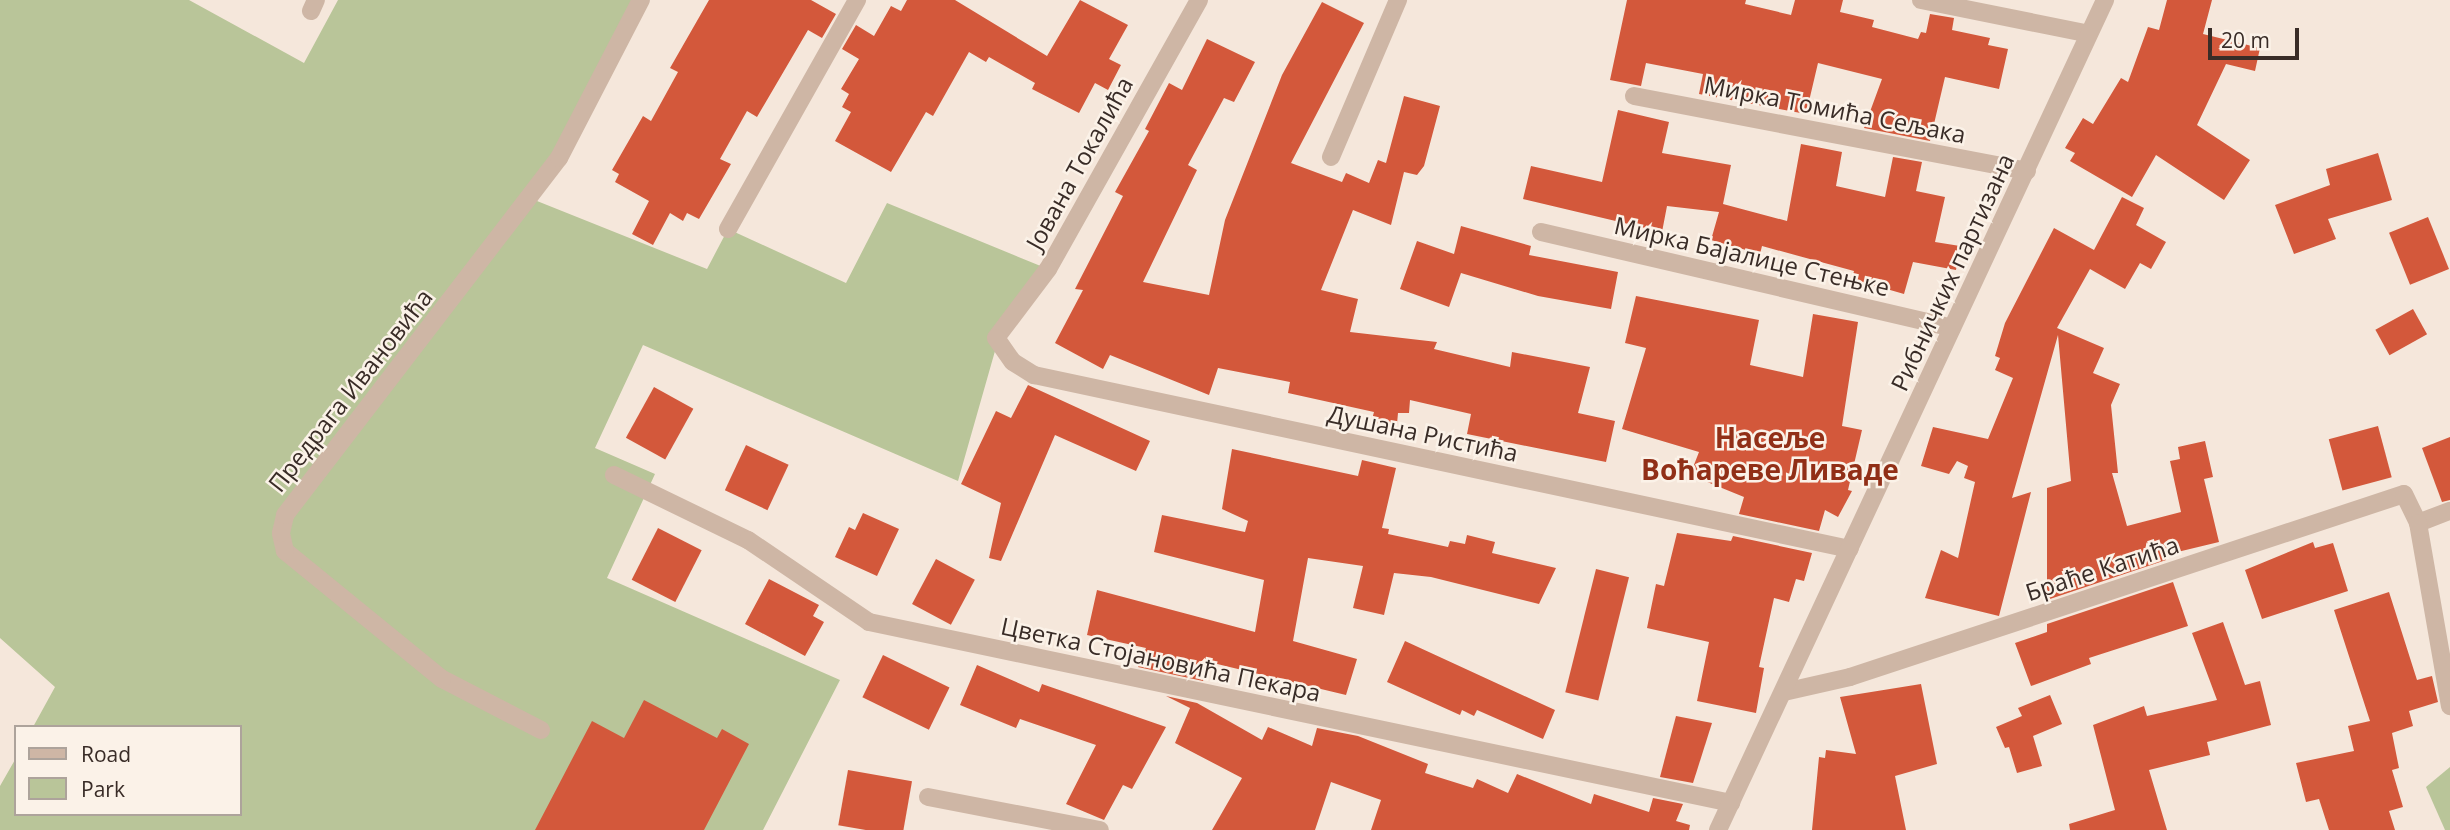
<!DOCTYPE html>
<meta charset="utf-8">
<style>
body{margin:0}
#map{position:relative;width:2450px;height:830px;overflow:hidden;background:#f5e7db;font-family:"Open Sans",sans-serif}
div>[style]{position:absolute}
[style*='--x']{left:calc(var(--x)*1px);top:calc(var(--y)*1px);width:calc(var(--w)*1px);rotate:calc(var(--a)*1deg)}
.green>*{inset:0;background:#b9c599}
.building>*{inset:0;background:#d3583b;transform-origin:0 0}
.lane>*{height:18px;margin:-9px;padding:0 9px;transform-origin:9px;border-radius:9px;background:#ceb6a5}
.street>*{height:18px;margin:-9px;padding:0 9px;transform-origin:9px;border-radius:9px;background:#ceb6a5}
span{translate:-50% -50%;white-space:nowrap;text-align:center;line-height:1.15;-webkit-text-stroke:5px #fbf2e8;paint-order:stroke}
.street-label{font-size:24px;color:#392c27}
.quarter-label{font-size:28px;color:#912f17;font-weight:700}
.legend{position:absolute;left:14px;top:725px;width:228px;height:91px;box-sizing:border-box;background:#fbf2e8;border:2px solid #ada39b;margin:0;padding:9px 12px;list-style:none;font-size:21px;color:#392c27}
.legend li{display:flex;align-items:center;gap:14px;height:35px}
.legend b{width:35px;border:2px solid #ada39b}
.scale{position:absolute;left:2208px;top:28px;width:91px;height:32px;box-sizing:border-box;border:4px solid #392c27;border-top:0;padding-left:9px;font-size:21px;line-height:24px;white-space:nowrap;color:#392c27;-webkit-text-stroke:5px #fbf2e8;paint-order:stroke}
</style>
<div id="map">
<div class="green">
<div style="clip-path:polygon(0 0,189px 0,304px 63px,338px 0,641px 0,537px 201px,707px 269px,728px 229px,846px 283px,887px 203px,1048px 269px,997px 344px,958px 481px,643px 345px,595px 448px,655px 474px,607px 578px,840px 680px,763px 830px,0 830px,0 786px,16px 758px,16px 814px,240px 814px,240px 727px,33px 727px,55px 687px,0 638px)"></div>
<div style="clip-path:polygon(2450px 767px,2450px 830px,2445px 830px,2426px 787px)"></div>
</div>
<div class="building">
<div style="clip-path:polygon(709px 0,811px 0,836px 14px,822px 38px,808px 30px,757px 117px,747px 111px,720px 159px,731px 164px,699px 219px,687px 213px,683px 221px,670px 213px,653px 245px,632px 234px,649px 201px,615px 182px,619px 174px,612px 170px,643px 116px,651px 121px,678px 72px,670px 68px)"></div>
<div style="clip-path:polygon(907px 0,955px 0,1047px 56px,1080px 0,1128px 25px,1109px 59px,1121px 65px,1108px 90px,1095px 83px,1079px 113px,1032px 89px,1035px 83px,989px 57px,986px 62px,969px 52px,933px 116px,926px 112px,891px 172px,835px 141px,851px 112px,842px 107px,849px 94px,841px 89px,859px 59px,842px 49px,856px 25px,874px 36px,891px 6px,901px 11px)"></div>
<div style="clip-path:polygon(1627px 0,1746px 0,1745px 4px,1791px 15px,1795px 0,1843px 0,1840px 12px,1874px 20px,1872px 27px,1918px 39px,1921px 32px,1926px 33px,1930px 14px,1954px 18px,1952px 30px,1990px 38px,1988px 45px,2008px 49px,1999px 89px,1945px 77px,1930px 141px,1864px 128px,1882px 79px,1818px 63px,1806px 114px,1699px 94px,1703px 74px,1646px 63px,1641px 86px,1610px 80px)"></div>
<div style="clip-path:polygon(2167px 0,2212px 0,2203px 34px,2260px 48px,2255px 71px,2226px 64px,2197px 125px,2250px 160px,2224px 200px,2156px 155px,2132px 197px,2070px 161px,2075px 153px,2065px 148px,2083px 118px,2093px 124px,2121px 78px,2128px 82px,2148px 27px,2159px 30px)"></div>
<div style="clip-path:polygon(1322px 2px,1364px 23px,1291px 163px,1342px 182px,1346px 173px,1369px 183px,1378px 160px,1386px 163px,1404px 96px,1440px 106px,1424px 166px,1417px 175px,1404px 172px,1391px 225px,1353px 210px,1321px 290px,1358px 299px,1350px 332px,1437px 342px,1434px 349px,1510px 367px,1512px 352px,1590px 367px,1578px 413px,1615px 421px,1606px 462px,1467px 434px,1471px 414px,1410px 400px,1409px 413px,1398px 413px,1397px 424px,1371px 423px,1374px 412px,1288px 393px,1290px 382px,1218px 368px,1209px 395px,1110px 355px,1103px 369px,1055px 343px,1083px 290px,1075px 289px,1123px 196px,1115px 192px,1149px 131px,1145px 129px,1169px 83px,1182px 90px,1207px 39px,1255px 62px,1234px 102px,1224px 98px,1188px 165px,1197px 170px,1143px 282px,1209px 295px,1225px 220px,1282px 75px)"></div>
<div style="clip-path:polygon(1618px 110px,1669px 122px,1662px 153px,1731px 165px,1723px 204px,1787px 221px,1801px 144px,1842px 152px,1836px 186px,1885px 197px,1893px 157px,1922px 162px,1916px 191px,1945px 197px,1935px 242px,1960px 246px,1956px 270px,1913px 262px,1904px 294px,1852px 279px,1854px 271px,1762px 246px,1760px 254px,1711px 240px,1719px 212px,1667px 206px,1662px 232px,1523px 199px,1531px 166px,1602px 182px)"></div>
<div style="clip-path:polygon(2378px 153px,2392px 200px,2328px 219px,2336px 239px,2294px 254px,2275px 205px,2330px 185px,2326px 169px)"></div>
<div style="clip-path:polygon(2122px 197px,2144px 208px,2136px 225px,2166px 242px,2151px 269px,2140px 263px,2125px 289px,2090px 269px,2057px 328px,2104px 348px,2093px 373px,2120px 384px,2111px 405px,2118px 473px,2112px 473px,2127px 526px,2181px 512px,2170px 461px,2180px 459px,2178px 447px,2205px 441px,2213px 477px,2204px 479px,2219px 542px,2165px 555px,2166px 560px,2047px 600px,2047px 488px,2071px 481px,2058px 335px,2012px 498px,2031px 492px,1999px 616px,1925px 598px,1941px 550px,1958px 558px,1975px 482px,1964px 478px,1968px 466px,1957px 461px,1949px 474px,1921px 466px,1933px 427px,1988px 439px,2013px 378px,1995px 370px,2000px 358px,1995px 356px,2005px 323px,2054px 228px,2094px 250px)"></div>
<div style="left:2428px;top:217px;width:56px;height:42px;rotate:68deg"></div>
<div style="clip-path:polygon(1461px 226px,1531px 246px,1529px 255px,1618px 272px,1611px 309px,1538px 296px,1461px 273px,1449px 307px,1400px 289px,1417px 241px,1454px 254px)"></div>
<div style="clip-path:polygon(1636px 296px,1759px 320px,1750px 365px,1803px 377px,1813px 314px,1858px 322px,1842px 426px,1862px 430px,1848px 490px,1852px 491px,1838px 517px,1825px 510px,1819px 531px,1739px 514px,1744px 497px,1690px 475px,1699px 452px,1622px 429px,1646px 348px,1625px 343px)"></div>
<div style="left:2413px;top:309px;width:29px;height:43px;rotate:61deg"></div>
<div style="clip-path:polygon(1028px 385px,1150px 441px,1136px 471px,1055px 435px,1001px 561px,989px 558px,1001px 503px,961px 484px,996px 411px,1011px 418px)"></div>
<div style="left:654px;top:387px;width:45px;height:58px;rotate:29deg"></div>
<div style="left:2378px;top:426px;width:53px;height:51px;rotate:75deg"></div>
<div style="clip-path:polygon(2450px 437px,2450px 500px,2442px 502px,2422px 448px)"></div>
<div style="left:746px;top:445px;width:47px;height:50px;rotate:25deg"></div>
<div style="clip-path:polygon(1232px 449px,1358px 476px,1362px 460px,1396px 468px,1382px 528px,1389px 529px,1388px 534px,1448px 547px,1450px 541px,1465px 544px,1467px 535px,1495px 542px,1492px 553px,1556px 568px,1539px 604px,1431px 577px,1394px 573px,1384px 615px,1353px 608px,1363px 566px,1308px 558px,1293px 641px,1357px 659px,1346px 695px,1209px 662px,1203px 681px,1138px 667px,1146px 648px,1087px 635px,1097px 590px,1255px 632px,1264px 580px,1154px 552px,1162px 515px,1245px 532px,1248px 521px,1222px 509px)"></div>
<div style="clip-path:polygon(863px 513px,899px 529px,877px 576px,835px 557px,849px 527px,855px 530px)"></div>
<div style="left:658px;top:528px;width:49px;height:58px;rotate:27deg"></div>
<div style="clip-path:polygon(1677px 533px,1731px 541px,1733px 536px,1812px 553px,1804px 581px,1796px 579px,1789px 602px,1774px 598px,1759px 667px,1764px 668px,1756px 713px,1697px 701px,1709px 642px,1647px 628px,1656px 584px,1664px 586px)"></div>
<div style="clip-path:polygon(2313px 542px,2315px 548px,2333px 543px,2348px 591px,2262px 619px,2245px 570px)"></div>
<div style="left:936px;top:559px;width:44px;height:51px;rotate:28deg"></div>
<div style="left:1596px;top:569px;width:34px;height:127px;rotate:14deg"></div>
<div style="clip-path:polygon(769px 579px,819px 605px,813px 616px,824px 622px,805px 656px,745px 624px)"></div>
<div style="clip-path:polygon(2173px 582px,2188px 626px,2089px 658px,2091px 664px,2031px 686px,2015px 643px,2047px 632px,2047px 624px)"></div>
<div style="clip-path:polygon(2389px 592px,2417px 680px,2432px 676px,2438px 702px,2409px 711px,2413px 726px,2392px 733px,2399px 768px,2392px 770px,2403px 807px,2389px 811px,2395px 830px,2329px 830px,2319px 799px,2306px 802px,2296px 763px,2354px 751px,2348px 726px,2370px 721px,2334px 610px)"></div>
<div style="clip-path:polygon(2223px 622px,2245px 685px,2260px 681px,2271px 725px,2207px 742px,2210px 755px,2149px 770px,2167px 830px,2070px 830px,2069px 824px,2115px 810px,2093px 725px,2144px 706px,2147px 716px,2217px 700px,2192px 633px)"></div>
<div style="clip-path:polygon(1405px 641px,1555px 710px,1543px 739px,1477px 710px,1474px 716px,1462px 710px,1460px 715px,1387px 682px)"></div>
<div style="left:883px;top:655px;width:74px;height:47px;rotate:26deg"></div>
<div style="clip-path:polygon(977px 665px,1039px 692px,1042px 684px,1166px 727px,1132px 789px,1123px 785px,1104px 820px,1066px 804px,1096px 745px,1020px 719px,1016px 728px,960px 705px)"></div>
<div style="clip-path:polygon(1921px 684px,1937px 764px,1895px 776px,1906px 830px,1812px 830px,1819px 757px,1825px 758px,1826px 750px,1856px 754px,1840px 697px)"></div>
<div style="clip-path:polygon(2050px 695px,2062px 724px,2033px 736px,2042px 766px,2017px 773px,2009px 747px,2005px 748px,1996px 727px,2022px 716px,2018px 708px)"></div>
<div style="clip-path:polygon(1166px 696px,1197px 703px,1262px 740px,1268px 727px,1312px 746px,1317px 728px,1358px 736px,1428px 764px,1425px 773px,1473px 788px,1477px 779px,1508px 793px,1517px 774px,1591px 804px,1594px 794px,1649px 812px,1653px 798px,1683px 804px,1676px 821px,1690px 825px,1689px 830px,1371px 830px,1381px 800px,1331px 782px,1315px 830px,1212px 830px,1242px 778px,1175px 743px,1190px 708px)"></div>
<div style="clip-path:polygon(644px 700px,717px 738px,722px 729px,749px 744px,704px 830px,535px 830px,592px 721px,624px 738px)"></div>
<div style="clip-path:polygon(1676px 716px,1712px 723px,1693px 783px,1660px 777px)"></div>
<div style="left:848px;top:770px;width:65px;height:56px;rotate:10deg"></div>
</div>
<div class="lane">
<div style="--x:311;--y:11;--w:12;--a:-66"></div>
</div>
<div class="street">
<div style="--x:1199;--y:0;--w:308;--a:119.3"></div>
<div style="--x:1048;--y:269;--w:86;--a:127"></div>
<div style="--x:996;--y:338;--w:29;--a:55"></div>
<div style="--x:1013;--y:362;--w:25;--a:32"></div>
<div style="--x:1034;--y:375;--w:834;--a:12.04"></div>
<div style="--x:1921;--y:0;--w:171;--a:11.4"></div>
<div style="--x:1634;--y:96;--w:400;--a:10.8"></div>
<div style="--x:1331;--y:157;--w:171;--a:-66.9"></div>
<div style="--x:728;--y:229;--w:263;--a:-60.6"></div>
<div style="--x:1541;--y:232;--w:422;--a:13.1"></div>
<div style="--x:614;--y:475;--w:149;--a:25.9"></div>
<div style="--x:748;--y:540;--w:146;--a:34.1"></div>
<div style="--x:869;--y:622;--w:881;--a:11.86"></div>
<div style="--x:2418;--y:523;--w:34;--a:-21"></div>
<div style="--x:1784;--y:692;--w:68;--a:-12.8"></div>
<div style="--x:1850;--y:677;--w:583;--a:-18.28"></div>
<div style="--x:2404;--y:494;--w:32;--a:64"></div>
<div style="--x:2418;--y:523;--w:186;--a:80.1"></div>
<div style="--x:541;--y:730;--w:111;--a:-152.7"></div>
<div style="--x:442;--y:679;--w:203;--a:-140.8"></div>
<div style="--x:285;--y:551;--w:18;--a:-103"></div>
<div style="--x:281;--y:533;--w:18;--a:-77"></div>
<div style="--x:285;--y:515;--w:450;--a:-52.5"></div>
<div style="--x:559;--y:158;--w:178;--a:-62.6"></div>
<div style="--x:928;--y:797;--w:175;--a:10.9"></div>
<div style="--x:1718;--y:830;--w:916;--a:-65"></div>
</div>
<div class="street-label">
<span style="left:1835px;top:109px;rotate:11deg">Мирка Томића Сељака</span>
<span style="left:1079px;top:163px;rotate:-61deg">Јована Токалића</span>
<span style="left:1752px;top:256px;rotate:13deg">Мирка Бајалице Стењке</span>
<span style="left:1952px;top:272px;rotate:-65deg">Рибничких партизана</span>
<span style="left:350px;top:390px;rotate:-52deg">Предрага Ивановића</span>
<span style="left:1423px;top:433px;rotate:12deg">Душана Ристића</span>
<span style="left:2102px;top:568px;rotate:-18deg">Браће Катића</span>
<span style="left:1161px;top:659px;rotate:12deg">Цветка Стојановића Пекара</span>
</div>
<div class="quarter-label">
<span style="left:1770px;top:453px">Насеље<br>Воћареве Ливаде</span>
</div>
<ul class="legend">
<li><b style="height:9px;background:#ceb6a5"></b>Road</li>
<li><b style="height:19px;background:#b9c599"></b>Park</li>
</ul>
<div class="scale">20 m</div>
</div>
